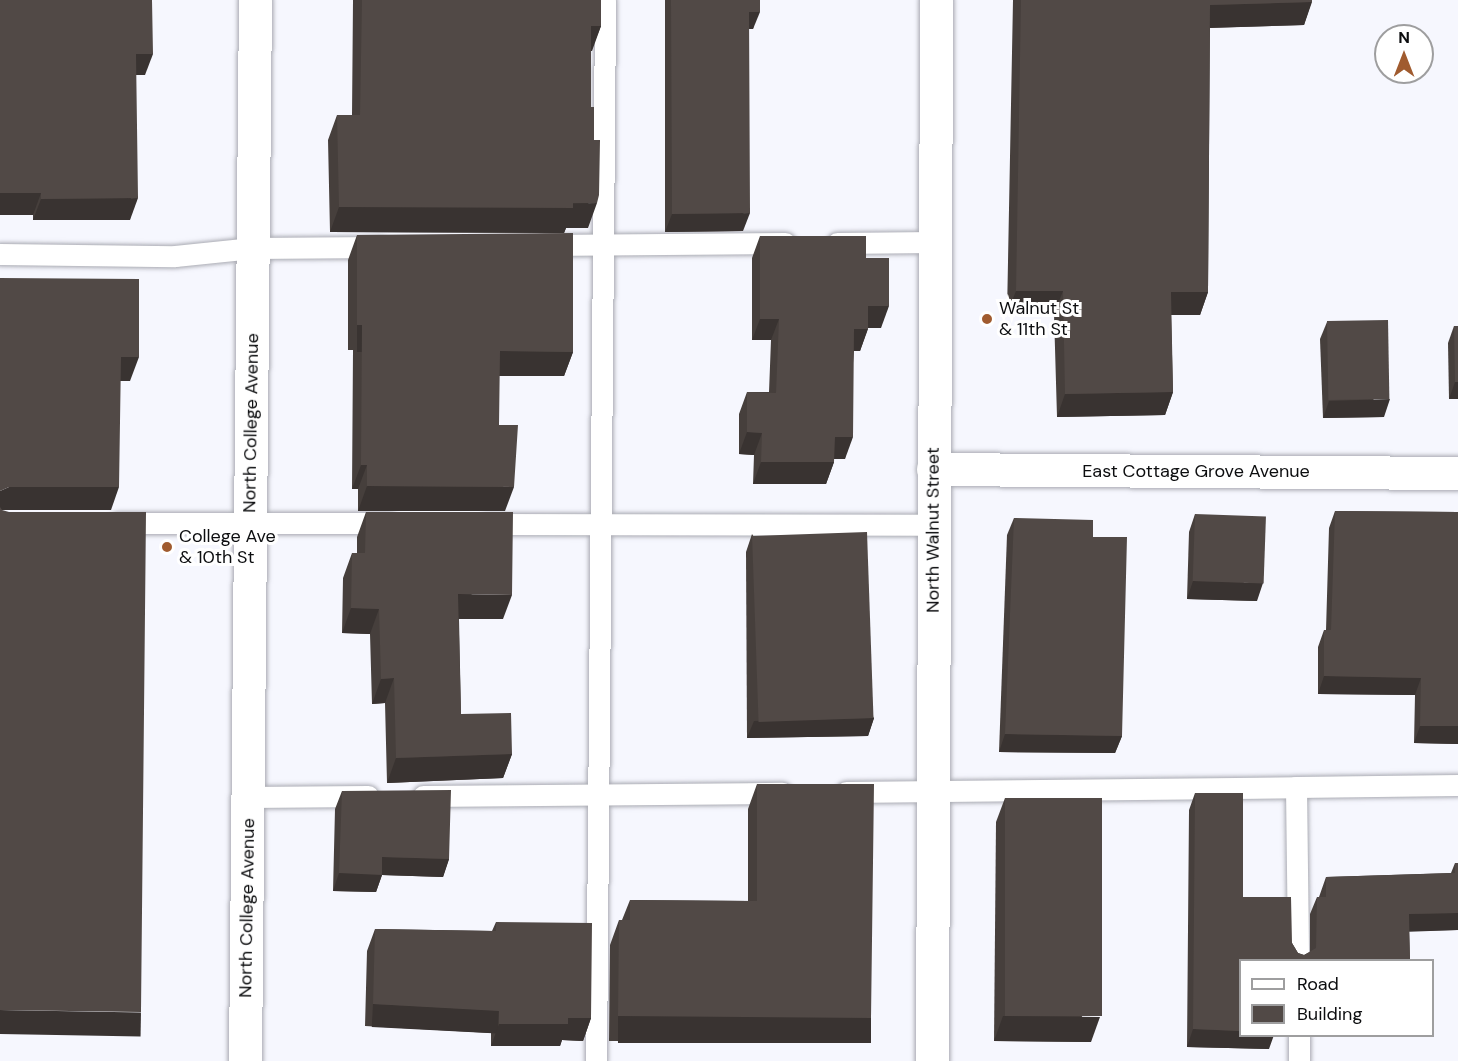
<!DOCTYPE html>
<style>
body{margin:0}
#map{position:relative;width:1458px;height:1061px;overflow:hidden;background:#f6f7fe;font-family:"DM Sans",sans-serif}
div>[style]{position:absolute}
[style*='--x']{left:calc(var(--x)*1px);top:calc(var(--y)*1px);width:calc(var(--w)*1px);rotate:calc(var(--a)*1deg)}
.roads{filter:drop-shadow(0 0 2px #aaabb3) drop-shadow(0 0 2px #aaabb3)}
.lane>*{height:21px;margin:-10.5px;padding:0 10.5px;transform-origin:10.5px;border-radius:10.5px;background:#fff}
.street>*{height:33px;margin:-16.5px;padding:0 16.5px;transform-origin:16.5px;border-radius:16.5px;background:#fff}
.primary>*{height:33px;margin:-16.5px;padding:0 16.5px;transform-origin:16.5px;border-radius:16.5px;background:#fff}
.wall>*{inset:0;background:#463f3c}
.shaded-wall>*{inset:0;background:#393331;transform-origin:0 0}
.building>*{inset:0;background:#514946;transform-origin:0 0}
.dots>*{width:16px;height:16px;translate:-50% -50%;box-sizing:border-box;border:3px solid #fff;border-radius:50%}
span{translate:-50% -50%;white-space:nowrap;text-align:center;line-height:1.15;-webkit-text-stroke:6px #fff;paint-order:stroke}
.poi-label{font-size:18px;color:#0c0d0f}
.left{translate:0 -50%;text-align:left}
.street-label{font-size:18px;color:#0c0d0f}
.legend{position:absolute;left:1239px;top:959px;width:195px;height:78px;box-sizing:border-box;background:#fff;border:2px solid #9e9e9f;margin:0;padding:8px 10px;list-style:none;font-size:18px;color:#0c0d0f}
.legend li{display:flex;align-items:center;gap:12px;height:30px}
.legend b{width:30px;border:2px solid #9e9e9f}
.north{position:absolute;left:1374px;top:24px;width:60px;height:60px;box-sizing:border-box;background:#fff;border:2px solid #9e9e9f;border-radius:50%;rotate:0deg;font-size:16px;font-weight:700;line-height:24px;text-align:center;color:#0c0d0f}
.north::after{content:'';display:block;margin:auto;width:21px;height:27px;background:#a05b2f;clip-path:polygon(50% 0,100% 100%,50% 72%,0 100%)}
</style>
<div id="map">
<div class="roads">
<div class="lane">
<div style="--x:837;--y:243;--w:98;--a:-0.6"></div>
<div style="--x:546;--y:245;--w:239;--a:-0.5"></div>
<div style="--x:0;--y:254;--w:175;--a:0.7"></div>
<div style="--x:175;--y:256;--w:78;--a:-5.9"></div>
<div style="--x:253;--y:248;--w:127;--a:-0.5"></div>
<div style="--x:118;--y:523;--w:271;--a:0"></div>
<div style="--x:487;--y:524;--w:446;--a:0.1"></div>
<div style="--x:1296;--y:787;--w:162;--a:-0.7"></div>
<div style="--x:846;--y:792;--w:450;--a:-0.6"></div>
<div style="--x:1296;--y:787;--w:173;--a:89.3"></div>
<div style="--x:423;--y:796;--w:359;--a:-0.5"></div>
<div style="--x:248;--y:797;--w:120;--a:-0.5"></div>
<div style="--x:1299;--y:1036;--w:25;--a:90"></div>
<div style="--x:596;--y:1061;--w:1061;--a:-89.51"></div>
</div>
<div class="street">
<div style="--x:933;--y:469;--w:525;--a:0.44"></div>
</div>
<div class="primary">
<div style="--x:245;--y:1061;--w:1061;--a:-89.46"></div>
<div style="--x:932;--y:1061;--w:1061;--a:-89.78"></div>
</div>
</div>
<div class="wall">
<div style="clip-path:polygon(0 0,145px 75px,136px 75px,130px 220px,33px 220px,33px 215px,0 215px)"></div>
<div style="clip-path:polygon(353px 0,601px 0,601px 26px,591px 51px,588px 228px,566px 228px,564px 233px,330px 232px,328px 140px,337px 115px,352px 115px)"></div>
<div style="clip-path:polygon(665px 0,760px 0,753px 29px,749px 29px,743px 231px,665px 232px)"></div>
<div style="clip-path:polygon(1013px 0,1312px 0,1304px 25px,1210px 28px,1208px 292px,1200px 315px,1171px 315px,1173px 392px,1165px 415px,1057px 417px,1054px 314px,1007px 314px)"></div>
<div style="clip-path:polygon(357px 235px,573px 352px,564px 376px,499px 376px,499px 425px,505px 511px,358px 511px,358px 489px,352px 489px,353px 350px,348px 350px,348px 260px)"></div>
<div style="clip-path:polygon(760px 236px,866px 258px,881px 328px,868px 328px,860px 351px,854px 351px,845px 459px,834px 459px,834px 462px,826px 484px,753px 484px,754px 455px,739px 454px,739px 414px,747px 392px,769px 392px,771px 340px,752px 340px,752px 258px)"></div>
<div style="clip-path:polygon(1327px 322px,1384px 417px,1323px 418px,1320px 339px)"></div>
<div style="clip-path:polygon(1454px 326px,1458px 326px,1458px 399px,1449px 399px,1448px 343px)"></div>
<div style="clip-path:polygon(1335px 511px,1458px 512px,1458px 744px,1414px 743px,1415px 695px,1318px 694px,1318px 647px,1324px 630px,1326px 630px,1329px 528px)"></div>
<div style="clip-path:polygon(366px 512px,503px 619px,459px 619px,461px 714px,512px 754px,503px 778px,387px 783px,385px 703px,372px 704px,370px 634px,342px 633px,343px 578px,352px 553px,357px 553px,357px 537px)"></div>
<div style="clip-path:polygon(1195px 514px,1257px 601px,1187px 599px,1189px 532px)"></div>
<div style="clip-path:polygon(1014px 518px,1122px 736px,1115px 753px,999px 752px,1007px 535px)"></div>
<div style="clip-path:polygon(752px 534px,874px 718px,868px 736px,747px 738px,746px 552px)"></div>
<div style="clip-path:polygon(757px 784px,871px 1018px,862px 1042px,609px 1041px,610px 945px,619px 920px,622px 920px,630px 900px,748px 901px,748px 809px)"></div>
<div style="clip-path:polygon(342px 791px,449px 859px,443px 877px,382px 875px,376px 892px,333px 891px,335px 809px)"></div>
<div style="clip-path:polygon(1195px 793px,1243px 897px,1292px 943px,1298px 953px,1304px 955px,1310px 952px,1310px 914px,1317px 897px,1319px 897px,1326px 877px,1451px 873px,1455px 863px,1458px 863px,1458px 930px,1409px 931px,1410px 960px,1240px 960px,1269px 1049px,1187px 1047px,1189px 810px)"></div>
<div style="clip-path:polygon(1005px 798px,1091px 1042px,994px 1041px,996px 822px)"></div>
<div style="clip-path:polygon(496px 922px,591px 1018px,583px 1041px,562px 1040px,560px 1046px,491px 1046px,491px 1033px,365px 1026px,367px 951px,375px 929px,492px 931px)"></div>
</div>
<div class="shaded-wall">
<div style="clip-path:polygon(1312px 2px,1304px 25px,1202px 28px,1210px 5px)"></div>
<div style="clip-path:polygon(749px 12px,760px 12px,753px 29px,743px 29px)"></div>
<div style="clip-path:polygon(591px 26px,601px 26px,592px 51px,582px 51px)"></div>
<div style="clip-path:polygon(136px 54px,153px 54px,145px 75px,128px 75px)"></div>
<div style="clip-path:polygon(0 193px,41px 193px,33px 215px,0 215px)"></div>
<div style="clip-path:polygon(138px 198px,130px 220px,33px 220px,41px 199px)"></div>
<div style="clip-path:polygon(597px 203px,588px 228px,566px 228px,564px 233px,330px 232px,339px 207px)"></div>
<div style="clip-path:polygon(750px 213px,743px 231px,665px 232px,672px 214px)"></div>
<div style="clip-path:polygon(1016px 291px,1063px 291px,1054px 314px,1007px 314px)"></div>
<div style="clip-path:polygon(1171px 292px,1208px 292px,1200px 315px,1162px 315px)"></div>
<div style="clip-path:polygon(868px 306px,889px 306px,881px 328px,860px 328px)"></div>
<div style="clip-path:polygon(760px 319px,779px 319px,771px 340px,752px 340px)"></div>
<div style="left:357px;top:325px;width:5px;height:27px"></div>
<div style="clip-path:polygon(854px 329px,868px 329px,860px 351px,846px 351px)"></div>
<div style="clip-path:polygon(500px 351px,573px 352px,564px 376px,491px 376px)"></div>
<div style="clip-path:polygon(121px 357px,139px 357px,130px 381px,113px 381px)"></div>
<div style="clip-path:polygon(1455px 382px,1458px 382px,1458px 399px,1449px 399px)"></div>
<div style="clip-path:polygon(1173px 392px,1165px 415px,1057px 417px,1065px 394px)"></div>
<div style="clip-path:polygon(1390px 399px,1384px 417px,1323px 418px,1329px 401px)"></div>
<div style="clip-path:polygon(747px 432px,762px 433px,754px 455px,739px 454px)"></div>
<div style="clip-path:polygon(835px 437px,853px 437px,845px 459px,827px 459px)"></div>
<div style="clip-path:polygon(761px 462px,834px 462px,826px 484px,753px 484px)"></div>
<div style="clip-path:polygon(361px 465px,367px 465px,358px 489px,352px 489px)"></div>
<div style="clip-path:polygon(367px 486px,514px 487px,505px 511px,358px 511px)"></div>
<div style="clip-path:polygon(9px 487px,119px 487px,111px 510px,0 510px,0 491px)"></div>
<div style="clip-path:polygon(1193px 581px,1263px 583px,1257px 601px,1187px 599px)"></div>
<div style="clip-path:polygon(458px 594px,512px 595px,503px 619px,449px 619px)"></div>
<div style="clip-path:polygon(351px 608px,379px 609px,370px 634px,342px 633px)"></div>
<div style="clip-path:polygon(1324px 676px,1421px 678px,1415px 695px,1318px 694px)"></div>
<div style="clip-path:polygon(394px 678px,385px 703px,372px 704px,381px 679px)"></div>
<div style="clip-path:polygon(874px 718px,868px 736px,747px 738px,754px 721px)"></div>
<div style="clip-path:polygon(1420px 726px,1458px 726px,1458px 744px,1414px 743px)"></div>
<div style="clip-path:polygon(1005px 734px,1122px 736px,1115px 753px,999px 752px)"></div>
<div style="clip-path:polygon(512px 754px,503px 778px,387px 783px,396px 758px)"></div>
<div style="clip-path:polygon(382px 857px,449px 859px,443px 877px,382px 875px,376px 892px,333px 891px,339px 873px)"></div>
<div style="clip-path:polygon(1458px 913px,1458px 930px,1402px 932px,1409px 914px)"></div>
<div style="left:373px;top:1004px;width:126px;height:23px;rotate:3deg"></div>
<div style="left:0;top:1010px;width:141px;height:24px;rotate:1deg"></div>
<div style="left:618px;top:1016px;width:253px;height:27px"></div>
<div style="clip-path:polygon(1003px 1016px,1100px 1017px,1091px 1042px,994px 1041px)"></div>
<div style="clip-path:polygon(568px 1018px,591px 1018px,583px 1041px,562px 1040px,560px 1046px,491px 1046px,499px 1024px)"></div>
<div style="clip-path:polygon(1193px 1029px,1240px 1031px,1240px 1035px,1274px 1035px,1269px 1049px,1187px 1047px)"></div>
</div>
<div class="building">
<div style="clip-path:polygon(0 0,152px 0,153px 54px,136px 54px,138px 198px,41px 199px,41px 193px,0 193px)"></div>
<div style="clip-path:polygon(362px 0,601px 0,601px 26px,591px 26px,591px 107px,594px 107px,594px 140px,600px 140px,599px 195px,597px 203px,573px 203px,573px 208px,339px 207px,337px 115px,360px 115px)"></div>
<div style="clip-path:polygon(671px 0,760px 0,760px 12px,749px 12px,750px 213px,672px 214px)"></div>
<div style="clip-path:polygon(1021px 0,1312px 0,1312px 2px,1210px 5px,1208px 292px,1171px 292px,1173px 392px,1065px 394px,1063px 291px,1016px 291px)"></div>
<div style="clip-path:polygon(573px 233px,573px 352px,500px 351px,499px 425px,518px 425px,514px 487px,367px 486px,367px 465px,361px 465px,362px 325px,357px 325px,357px 235px)"></div>
<div style="clip-path:polygon(760px 236px,866px 236px,866px 258px,889px 258px,889px 306px,868px 306px,868px 329px,854px 329px,853px 437px,835px 437px,834px 462px,761px 462px,762px 433px,747px 432px,747px 392px,776px 393px,779px 319px,760px 319px)"></div>
<div style="clip-path:polygon(0 278px,139px 279px,139px 357px,121px 357px,119px 487px,9px 487px,0 491px)"></div>
<div style="left:1388px;top:320px;width:79px;height:61px;rotate:89deg"></div>
<div style="clip-path:polygon(1454px 326px,1458px 326px,1458px 382px,1455px 382px)"></div>
<div style="clip-path:polygon(0 507px,2px 510px,9px 512px,146px 512px,141px 1012px,0 1010px)"></div>
<div style="clip-path:polygon(1335px 511px,1458px 512px,1458px 726px,1420px 726px,1421px 678px,1324px 676px,1324px 630px,1331px 630px)"></div>
<div style="clip-path:polygon(366px 512px,513px 512px,512px 595px,458px 594px,461px 714px,511px 713px,512px 754px,396px 758px,394px 678px,381px 679px,379px 609px,351px 608px,352px 553px,365px 553px)"></div>
<div style="left:1195px;top:514px;width:71px;height:67px;rotate:2deg"></div>
<div style="clip-path:polygon(1014px 518px,1093px 520px,1093px 537px,1127px 537px,1122px 736px,1005px 734px)"></div>
<div style="left:867px;top:532px;width:186px;height:115px;rotate:88deg"></div>
<div style="clip-path:polygon(757px 784px,874px 784px,871px 1018px,618px 1016px,619px 920px,630px 920px,630px 900px,757px 901px)"></div>
<div style="clip-path:polygon(451px 790px,449px 859px,382px 857px,382px 875px,339px 873px,342px 791px)"></div>
<div style="clip-path:polygon(1195px 793px,1243px 793px,1243px 897px,1291px 897px,1292px 943px,1298px 953px,1304px 955px,1316px 948px,1317px 897px,1326px 897px,1326px 877px,1455px 873px,1455px 863px,1458px 863px,1458px 913px,1409px 914px,1410px 960px,1240px 960px,1240px 1031px,1193px 1029px)"></div>
<div style="left:1005px;top:798px;width:97px;height:218px"></div>
<div style="clip-path:polygon(496px 922px,592px 923px,591px 1018px,568px 1018px,568px 1024px,499px 1024px,499px 1011px,373px 1004px,375px 929px,496px 931px)"></div>
</div>
<div class="dots">
<div style="left:987px;top:319px;background:#a05b2f"></div>
<div style="left:167px;top:547px;background:#a05b2f"></div>
</div>
<div class="poi-label">
<span class="left" style="left:999px;top:319px">Walnut St<br>&amp; 11th St</span>
<span class="left" style="left:179px;top:547px">College Ave<br>&amp; 10th St</span>
</div>
<div class="street-label">
<span style="left:251px;top:423px;rotate:-89deg">North College Avenue</span>
<span style="left:1196px;top:471px">East Cottage Grove Avenue</span>
<span style="left:933px;top:530px;rotate:-90deg">North Walnut Street</span>
<span style="left:247px;top:908px;rotate:-89deg">North College Avenue</span>
</div>
<ul class="legend">
<li><b style="height:8px;background:#fff"></b>Road</li>
<li><b style="height:16px;background:#514946"></b>Building</li>
</ul>
<div class="north">N</div>
</div>
